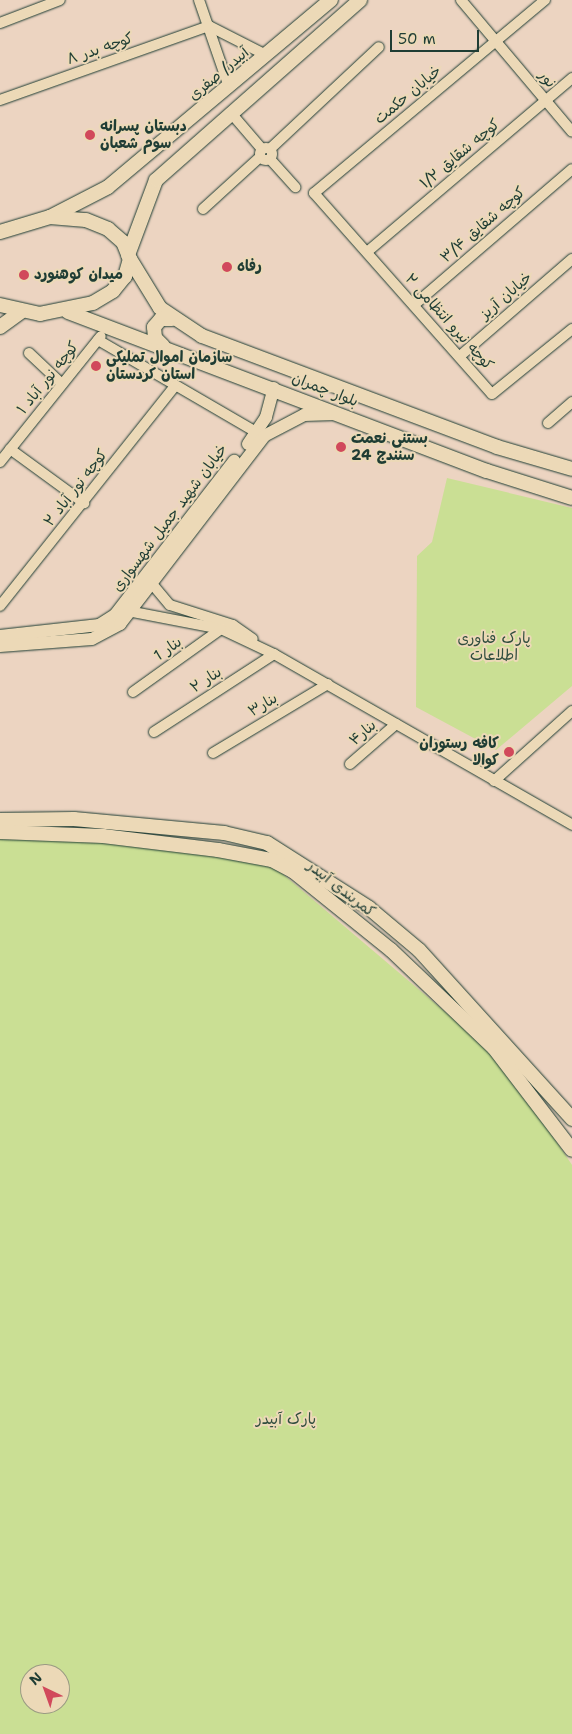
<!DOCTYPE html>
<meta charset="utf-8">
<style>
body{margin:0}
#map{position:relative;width:572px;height:1734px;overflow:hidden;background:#ecd4c1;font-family:"Shantell Sans","Playpen Sans Arabic",sans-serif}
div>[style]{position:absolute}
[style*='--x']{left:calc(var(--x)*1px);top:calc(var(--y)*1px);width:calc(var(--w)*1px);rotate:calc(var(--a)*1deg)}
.green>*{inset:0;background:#cadf94}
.roads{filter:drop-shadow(0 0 1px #1f3d34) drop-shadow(0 0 1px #1f3d34)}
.minor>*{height:10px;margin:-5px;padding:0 5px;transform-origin:5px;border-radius:5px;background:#ecd9b7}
.minor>.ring{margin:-5px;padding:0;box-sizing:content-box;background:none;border:10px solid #ecd9b7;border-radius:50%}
.tertiary>*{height:12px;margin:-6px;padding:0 6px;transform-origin:6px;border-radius:6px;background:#ecd9b7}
.secondary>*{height:14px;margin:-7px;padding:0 7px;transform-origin:7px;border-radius:7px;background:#ecd9b7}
.dots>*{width:14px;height:14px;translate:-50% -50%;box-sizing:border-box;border:2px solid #ecd9b7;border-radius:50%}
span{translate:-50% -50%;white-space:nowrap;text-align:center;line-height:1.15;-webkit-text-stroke:4px #ecd9b7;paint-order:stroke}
.street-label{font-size:15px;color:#1f3d34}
.poi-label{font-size:15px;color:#1f3d34;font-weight:700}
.left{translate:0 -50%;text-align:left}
.right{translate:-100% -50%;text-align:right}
.park-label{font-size:15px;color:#304d3e}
.north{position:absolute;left:20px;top:1664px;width:50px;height:50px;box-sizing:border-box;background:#ecd9b7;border:1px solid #9a9b83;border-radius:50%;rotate:318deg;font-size:14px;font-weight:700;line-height:20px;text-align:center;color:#1f3d34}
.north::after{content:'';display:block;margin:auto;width:18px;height:22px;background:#d1495b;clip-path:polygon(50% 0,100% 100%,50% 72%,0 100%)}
.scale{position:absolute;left:390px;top:30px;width:89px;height:22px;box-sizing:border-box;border:2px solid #1f3d34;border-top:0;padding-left:6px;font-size:15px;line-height:18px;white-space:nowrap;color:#1f3d34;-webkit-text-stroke:4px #ecd9b7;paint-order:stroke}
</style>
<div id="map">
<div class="green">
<div style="clip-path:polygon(447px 478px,572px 508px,572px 686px,496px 750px,416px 707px,417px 556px,432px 542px)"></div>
<div style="clip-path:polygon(evenodd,0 833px,161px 846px,271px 864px,503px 1061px,572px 1165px,572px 1734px,0 1734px,0 833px,30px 1674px,60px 1674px,60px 1704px,30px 1704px,30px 1674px)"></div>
</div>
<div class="roads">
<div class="minor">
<div style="--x:199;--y:0;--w:92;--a:71"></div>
<div style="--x:461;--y:0;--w:172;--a:49.9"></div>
<div style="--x:545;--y:0;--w:301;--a:140.1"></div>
<div style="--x:314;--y:193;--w:268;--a:48.5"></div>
<div style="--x:492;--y:394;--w:103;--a:-39.1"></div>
<div style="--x:0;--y:23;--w:64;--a:-21"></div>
<div style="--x:209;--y:26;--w:64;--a:27"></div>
<div style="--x:0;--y:100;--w:222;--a:-19.5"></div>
<div style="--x:231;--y:113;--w:48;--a:49.3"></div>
<div class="ring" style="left:260px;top:148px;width:2px;height:2px"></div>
<div style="--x:270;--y:149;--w:149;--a:-43.1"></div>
<div style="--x:270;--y:159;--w:38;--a:48"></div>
<div style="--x:203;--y:209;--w:77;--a:-42.4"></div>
<div style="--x:367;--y:252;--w:269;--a:-40.3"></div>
<div style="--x:414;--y:305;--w:208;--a:-40.7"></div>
<div style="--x:98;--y:340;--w:189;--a:30.2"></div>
<div style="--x:29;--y:353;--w:45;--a:43.2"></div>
<div style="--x:460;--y:356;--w:148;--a:-40.9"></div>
<div style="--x:548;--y:423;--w:32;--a:-41"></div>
<div style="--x:10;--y:449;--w:92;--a:36.1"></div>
<div style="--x:0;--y:462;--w:161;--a:-51.3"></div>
<div style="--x:153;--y:585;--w:26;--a:50"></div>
<div style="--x:170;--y:605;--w:66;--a:17.6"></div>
<div style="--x:233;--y:625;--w:24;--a:35"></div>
<div style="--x:0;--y:606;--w:280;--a:-51.5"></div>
<div style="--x:133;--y:612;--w:90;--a:10.9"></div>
<div style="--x:221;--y:629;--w:59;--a:25.3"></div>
<div style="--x:274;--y:654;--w:344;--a:29.8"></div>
<div style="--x:133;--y:692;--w:108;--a:-35.6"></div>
<div style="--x:154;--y:732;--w:143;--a:-33"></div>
<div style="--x:213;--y:753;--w:134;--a:-31"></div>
<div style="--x:350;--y:764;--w:61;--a:-41"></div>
<div style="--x:494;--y:781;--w:105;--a:-41.9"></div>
</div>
<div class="tertiary">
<div style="--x:248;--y:444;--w:32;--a:-56"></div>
<div style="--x:266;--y:417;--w:30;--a:-75"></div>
<div style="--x:0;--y:636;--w:100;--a:-6.3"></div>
<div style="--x:99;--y:625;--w:19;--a:-32"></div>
<div style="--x:115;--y:615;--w:195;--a:-52.3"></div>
<div style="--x:0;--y:646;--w:92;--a:-4.4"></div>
<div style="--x:92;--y:639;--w:32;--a:-28"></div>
<div style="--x:120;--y:624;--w:237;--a:-52.5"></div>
<div style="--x:264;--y:436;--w:45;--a:-27.7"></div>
<div style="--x:304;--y:415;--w:31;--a:-2"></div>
</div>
<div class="secondary">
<div style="--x:50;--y:217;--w:65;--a:-27.3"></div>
<div style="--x:108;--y:187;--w:291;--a:-40"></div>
<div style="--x:0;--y:232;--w:52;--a:-16.7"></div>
<div style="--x:50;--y:217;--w:36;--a:5"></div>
<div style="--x:86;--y:220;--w:24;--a:22"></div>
<div style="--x:108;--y:229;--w:20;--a:41"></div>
<div style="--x:123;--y:242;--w:18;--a:68"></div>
<div style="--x:130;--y:259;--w:18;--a:106"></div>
<div style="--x:125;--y:276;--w:19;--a:129"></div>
<div style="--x:113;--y:291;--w:23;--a:149"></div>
<div style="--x:93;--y:303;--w:54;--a:168.3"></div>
<div style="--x:40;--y:314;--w:41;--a:-167.3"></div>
<div style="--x:128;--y:255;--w:80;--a:-69.5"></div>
<div style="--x:156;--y:180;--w:272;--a:-41.4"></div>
<div style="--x:130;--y:259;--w:57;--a:58.5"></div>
<div style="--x:160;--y:308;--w:50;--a:33.7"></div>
<div style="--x:202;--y:336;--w:315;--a:20.6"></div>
<div style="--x:497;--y:447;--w:78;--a:16.3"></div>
<div style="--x:68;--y:312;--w:448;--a:20.8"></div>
<div style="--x:487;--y:471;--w:89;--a:17.6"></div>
<div style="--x:0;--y:327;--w:26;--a:-36"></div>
<div style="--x:163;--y:346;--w:11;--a:-135"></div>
<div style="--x:155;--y:338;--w:11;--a:-95"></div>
<div style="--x:154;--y:327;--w:11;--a:-49"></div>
<div style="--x:161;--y:319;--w:11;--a:0"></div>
<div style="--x:0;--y:820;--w:74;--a:-0.8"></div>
<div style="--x:74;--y:819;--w:151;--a:5.3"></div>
<div style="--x:224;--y:833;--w:44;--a:13.1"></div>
<div style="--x:267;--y:843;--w:121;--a:32.5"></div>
<div style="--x:369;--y:908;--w:65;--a:40"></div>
<div style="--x:419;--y:950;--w:228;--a:47.8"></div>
<div style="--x:0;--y:832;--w:103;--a:2.2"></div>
<div style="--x:103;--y:836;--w:116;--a:6.9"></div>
<div style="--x:218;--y:850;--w:55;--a:10.5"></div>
<div style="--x:272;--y:860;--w:24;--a:28"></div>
<div style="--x:293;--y:871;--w:126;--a:38.9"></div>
<div style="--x:391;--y:950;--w:142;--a:43.6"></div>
<div style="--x:494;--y:1048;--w:128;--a:52.6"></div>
</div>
</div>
<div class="dots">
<div style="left:90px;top:135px;background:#d1495b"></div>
<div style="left:227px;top:267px;background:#d1495b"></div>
<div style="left:24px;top:275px;background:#d1495b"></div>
<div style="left:96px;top:366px;background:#d1495b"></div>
<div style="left:341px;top:447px;background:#d1495b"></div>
<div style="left:509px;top:752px;background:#d1495b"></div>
</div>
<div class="street-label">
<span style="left:100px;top:49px;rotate:-19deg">کوچه بدر ۸</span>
<span style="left:219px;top:74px;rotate:-40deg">آبیدر/ صفری</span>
<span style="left:547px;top:79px;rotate:50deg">نور</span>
<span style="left:408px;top:95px;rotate:-40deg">خیابان حکمت</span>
<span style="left:460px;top:154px;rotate:-40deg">کوچه شقایق ۱/۲</span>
<span style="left:483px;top:225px;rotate:-41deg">کوچه شقایق ۳/۴</span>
<span style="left:506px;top:296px;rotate:-41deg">خیابان آریز</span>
<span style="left:449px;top:322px;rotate:48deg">کوچه نیرو انتظامی ۲</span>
<span style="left:48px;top:378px;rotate:-51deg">کوچه نور آباد ۱</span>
<span style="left:325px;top:390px;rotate:21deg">بلوار چمران</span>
<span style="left:76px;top:488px;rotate:-52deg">کوچه نور آباد ۲</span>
<span style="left:170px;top:518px;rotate:-53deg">خیابان شهید جمیل شهسواری</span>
<span style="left:168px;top:649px;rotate:-35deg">بنار 1</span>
<span style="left:206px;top:680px;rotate:-33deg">بنار ۲</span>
<span style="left:263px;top:705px;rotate:-31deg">بنار۳</span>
<span style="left:363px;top:733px;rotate:-41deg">بنار۴</span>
<span style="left:341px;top:889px;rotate:38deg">کمربندی آبیدر</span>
</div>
<div class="poi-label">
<span class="left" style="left:100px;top:135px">دبستان پسرانه<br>سوم شعبان</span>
<span class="left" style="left:237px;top:267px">رفاه</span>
<span class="left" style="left:34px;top:275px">میدان کوهنورد</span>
<span class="left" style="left:106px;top:366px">سازمان اموال تملیکی<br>استان کردستان</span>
<span class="left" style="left:351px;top:447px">بستنی نعمت<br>سنندج 24</span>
<span class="right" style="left:499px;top:752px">کافه رستوران<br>کوالا</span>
</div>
<div class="park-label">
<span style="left:494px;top:647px">پارک فناوری<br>اطلاعات</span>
<span style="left:286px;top:1420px">پارک آبیدر</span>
</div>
<div class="north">N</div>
<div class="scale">50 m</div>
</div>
